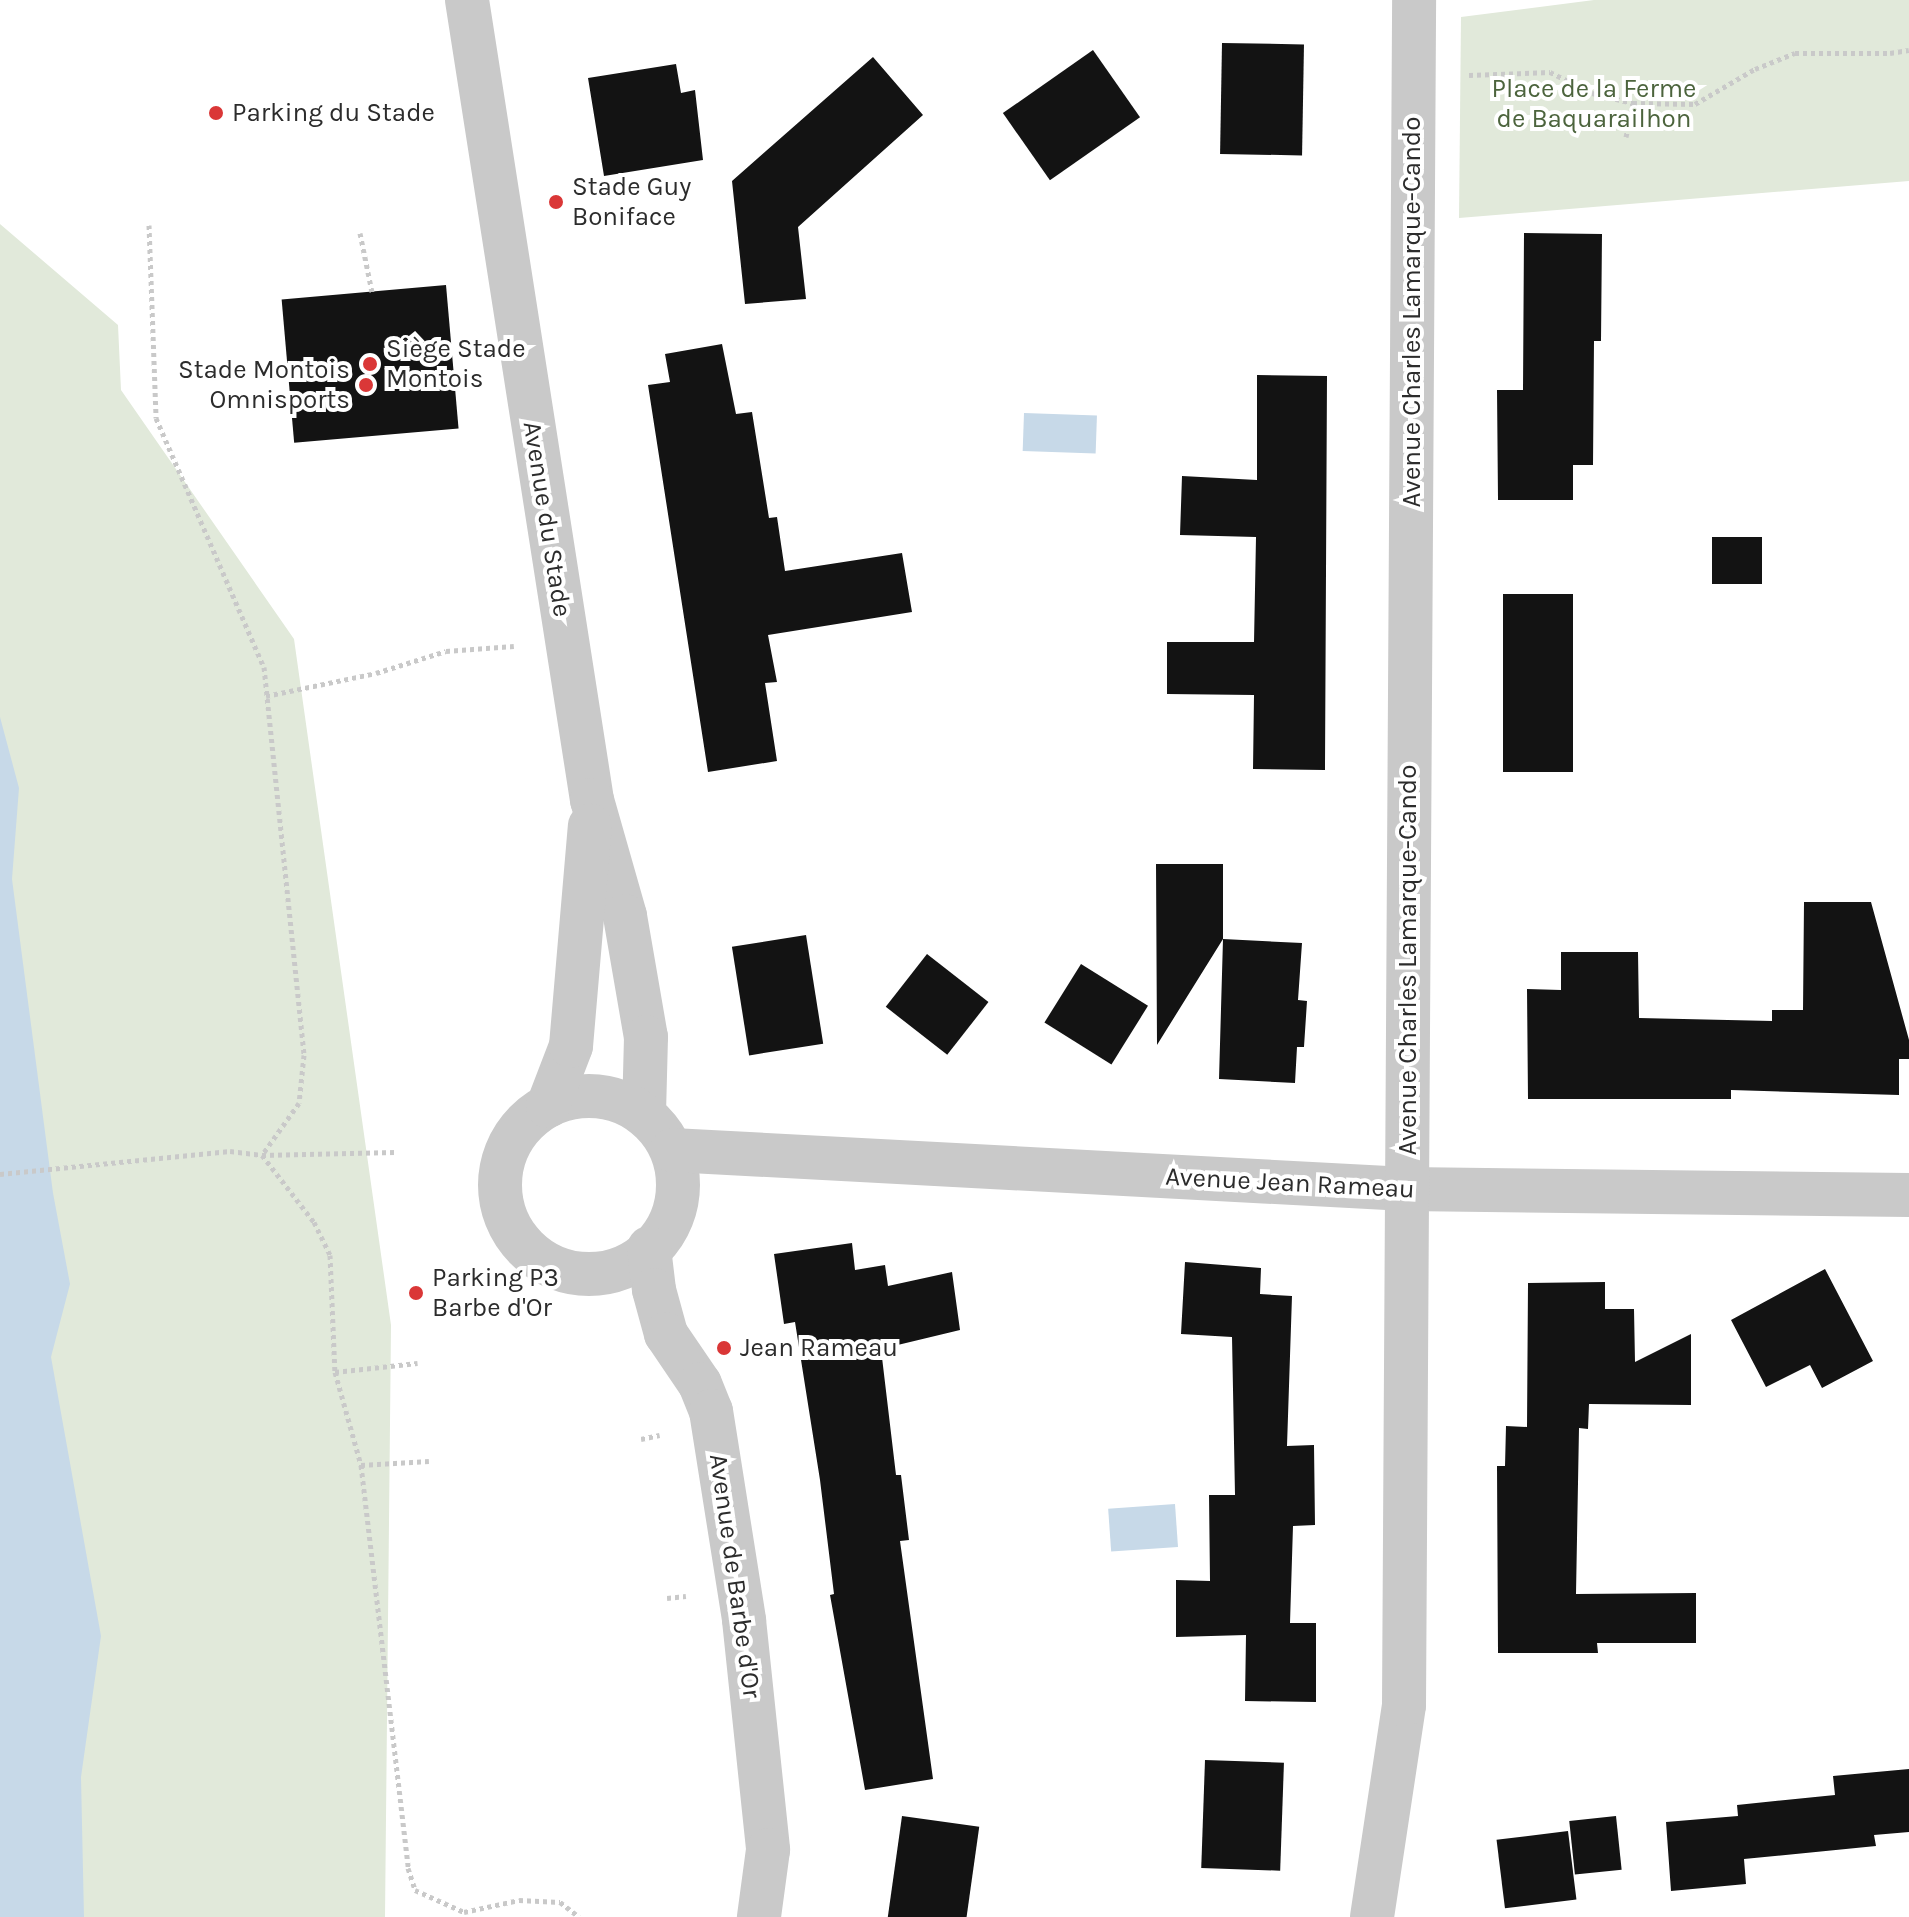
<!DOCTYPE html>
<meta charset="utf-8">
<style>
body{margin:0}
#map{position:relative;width:1909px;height:1917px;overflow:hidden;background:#fff;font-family:Karla,sans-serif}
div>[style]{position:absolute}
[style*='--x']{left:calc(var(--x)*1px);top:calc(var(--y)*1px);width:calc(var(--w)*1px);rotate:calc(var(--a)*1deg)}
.green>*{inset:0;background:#e1e9da}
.water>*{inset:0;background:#c7d9e8;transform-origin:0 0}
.building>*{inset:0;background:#131313;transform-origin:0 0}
.path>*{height:5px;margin-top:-2.5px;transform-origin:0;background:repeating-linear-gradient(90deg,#c9c9c9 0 4px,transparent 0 8px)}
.minor>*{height:44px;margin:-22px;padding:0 22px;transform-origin:22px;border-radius:22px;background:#c9c9c9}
.minor>.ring{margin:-22px;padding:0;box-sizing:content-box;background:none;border:44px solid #c9c9c9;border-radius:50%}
.dots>*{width:22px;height:22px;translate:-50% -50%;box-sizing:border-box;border:4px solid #fff;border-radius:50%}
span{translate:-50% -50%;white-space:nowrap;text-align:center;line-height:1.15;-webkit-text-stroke:8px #fff;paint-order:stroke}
.park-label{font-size:26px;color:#4c643d}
.poi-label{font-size:26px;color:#2c2c2c}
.left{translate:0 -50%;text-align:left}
.right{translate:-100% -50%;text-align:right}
.street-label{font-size:26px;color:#2c2c2c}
</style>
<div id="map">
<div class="green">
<div style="clip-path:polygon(1594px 0,1909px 0,1909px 181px,1459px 218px,1461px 17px)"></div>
<div style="clip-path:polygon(0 224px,118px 325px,121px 390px,294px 639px,391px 1325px,385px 1917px,0 1917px)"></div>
</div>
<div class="water">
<div style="left:1024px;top:413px;width:73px;height:38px;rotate:2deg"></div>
<div style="clip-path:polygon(0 717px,19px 788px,12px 879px,53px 1193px,70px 1284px,51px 1357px,101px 1636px,81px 1777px,84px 1917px,0 1917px)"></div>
<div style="left:1175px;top:1504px;width:43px;height:67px;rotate:86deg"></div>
</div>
<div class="building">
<div style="left:1222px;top:43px;width:82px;height:111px;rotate:1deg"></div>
<div style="left:1093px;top:50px;width:82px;height:110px;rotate:55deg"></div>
<div style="clip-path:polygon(873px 57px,923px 115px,798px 227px,806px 299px,745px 304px,732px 181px)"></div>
<div style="clip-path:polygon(676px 64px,681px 93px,695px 90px,703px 160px,604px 176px,588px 78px)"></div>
<div style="clip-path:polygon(1524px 233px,1602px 234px,1601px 341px,1594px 341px,1593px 465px,1573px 465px,1573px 500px,1498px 500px,1497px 390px,1523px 390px)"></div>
<div style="left:446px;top:285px;width:144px;height:165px;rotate:85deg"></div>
<div style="clip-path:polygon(722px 344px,736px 414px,752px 412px,769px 518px,777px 517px,785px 571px,902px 553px,912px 612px,768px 635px,777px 682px,765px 683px,777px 761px,708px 772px,648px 385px,670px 382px,665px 354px)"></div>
<div style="clip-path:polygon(1257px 375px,1327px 376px,1325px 770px,1253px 769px,1254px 695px,1167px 694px,1167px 642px,1254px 642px,1256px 537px,1180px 535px,1182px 476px,1257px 480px)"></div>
<div style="left:1762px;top:537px;width:47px;height:50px;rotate:90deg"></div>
<div style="left:1503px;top:594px;width:70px;height:178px"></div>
<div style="clip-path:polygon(1156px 864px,1223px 864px,1223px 939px,1302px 943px,1298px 1000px,1307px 1001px,1304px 1047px,1297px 1047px,1295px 1083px,1219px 1079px,1223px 939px,1157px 1045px)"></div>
<div style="clip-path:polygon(1804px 902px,1871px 902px,1909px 1040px,1909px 1059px,1899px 1059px,1899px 1095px,1731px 1090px,1731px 1099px,1528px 1099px,1527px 989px,1561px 990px,1561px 952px,1638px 952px,1639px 1018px,1772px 1021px,1772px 1010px,1803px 1010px)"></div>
<div style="left:806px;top:935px;width:110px;height:75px;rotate:81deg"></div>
<div style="left:927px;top:954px;width:78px;height:67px;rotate:38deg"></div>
<div style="left:1081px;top:964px;width:79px;height:69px;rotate:32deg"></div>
<div style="clip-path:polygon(852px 1243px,855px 1270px,885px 1265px,888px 1286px,952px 1272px,960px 1330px,881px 1349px,896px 1475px,901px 1475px,909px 1540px,900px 1541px,933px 1779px,865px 1790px,830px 1595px,834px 1594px,820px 1480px,795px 1322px,784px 1324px,774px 1254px)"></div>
<div style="clip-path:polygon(1185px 1262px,1261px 1268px,1260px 1294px,1292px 1296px,1287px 1446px,1314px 1445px,1315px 1525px,1293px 1526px,1290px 1623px,1316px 1623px,1316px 1702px,1245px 1701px,1246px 1635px,1176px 1637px,1176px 1580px,1210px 1581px,1209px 1495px,1235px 1495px,1232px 1337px,1181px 1334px)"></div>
<div style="clip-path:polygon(1825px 1269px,1873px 1361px,1822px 1388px,1810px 1365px,1766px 1387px,1731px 1320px)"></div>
<div style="clip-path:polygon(1605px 1282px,1605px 1309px,1634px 1309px,1635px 1362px,1691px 1334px,1691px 1405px,1589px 1404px,1588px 1429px,1579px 1428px,1576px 1594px,1696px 1593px,1696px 1643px,1597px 1643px,1598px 1653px,1498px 1653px,1497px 1466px,1505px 1466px,1506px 1426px,1527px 1427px,1528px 1283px)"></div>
<div style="left:1205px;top:1760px;width:79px;height:108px;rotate:2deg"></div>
<div style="clip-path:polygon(1909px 1769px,1909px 1832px,1874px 1835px,1876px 1846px,1744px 1859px,1746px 1884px,1671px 1891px,1666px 1822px,1738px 1816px,1737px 1805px,1835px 1795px,1833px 1776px)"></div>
<div style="left:902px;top:1816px;width:78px;height:102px;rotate:8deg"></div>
<div style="left:1616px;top:1816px;width:54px;height:47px;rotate:84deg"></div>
<div style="left:1568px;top:1831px;width:69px;height:72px;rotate:83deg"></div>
</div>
<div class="path">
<div style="--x:1469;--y:75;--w:81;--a:-2.1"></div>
<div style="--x:1550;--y:72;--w:47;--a:26.6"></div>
<div style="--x:1592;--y:93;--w:42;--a:13.7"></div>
<div style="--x:1633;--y:103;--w:62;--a:0.9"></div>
<div style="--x:1695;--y:104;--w:69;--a:-30.3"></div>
<div style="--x:1755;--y:69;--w:43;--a:-21.8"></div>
<div style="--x:1795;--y:53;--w:95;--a:0"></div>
<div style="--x:1890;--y:53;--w:19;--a:-9"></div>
<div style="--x:1626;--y:137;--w:35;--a:-78"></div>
<div style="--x:149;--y:225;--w:193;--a:87.9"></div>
<div style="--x:156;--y:418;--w:271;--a:66.6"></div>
<div style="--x:264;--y:667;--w:390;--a:84.1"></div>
<div style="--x:304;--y:1055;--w:48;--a:95.9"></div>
<div style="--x:299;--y:1103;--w:64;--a:125.4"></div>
<div style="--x:262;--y:1155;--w:85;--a:52.2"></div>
<div style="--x:314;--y:1222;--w:37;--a:64"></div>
<div style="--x:330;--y:1255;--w:117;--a:87.6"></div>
<div style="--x:335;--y:1372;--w:97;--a:74.4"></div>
<div style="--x:361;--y:1465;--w:406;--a:83.3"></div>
<div style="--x:408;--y:1868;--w:23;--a:72"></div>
<div style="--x:415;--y:1890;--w:54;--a:24.2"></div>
<div style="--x:464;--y:1912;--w:56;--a:-12.3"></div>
<div style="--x:519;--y:1900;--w:41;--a:2.8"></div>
<div style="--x:560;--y:1902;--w:24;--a:38"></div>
<div style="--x:360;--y:233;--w:60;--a:78.5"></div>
<div style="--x:266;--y:696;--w:112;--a:-11.8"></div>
<div style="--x:376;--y:673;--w:73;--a:-17.4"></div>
<div style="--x:446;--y:651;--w:68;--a:-4.2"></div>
<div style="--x:0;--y:1174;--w:231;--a:-5.7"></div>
<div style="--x:230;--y:1151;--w:32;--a:7"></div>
<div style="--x:262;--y:1155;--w:133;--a:-1.3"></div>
<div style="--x:335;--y:1372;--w:83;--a:-6.2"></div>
<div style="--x:641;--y:1439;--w:19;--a:-12"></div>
<div style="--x:361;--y:1465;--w:68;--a:-3.4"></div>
<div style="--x:667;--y:1598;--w:19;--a:-6"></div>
</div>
<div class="minor">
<div style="--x:467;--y:0;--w:810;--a:81.12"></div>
<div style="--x:592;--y:800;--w:121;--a:74.1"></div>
<div style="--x:625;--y:916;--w:123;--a:80.2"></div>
<div style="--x:646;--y:1037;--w:77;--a:91.5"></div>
<div class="ring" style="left:500px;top:1096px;width:134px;height:134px"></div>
<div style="--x:548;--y:1106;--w:64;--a:-69"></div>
<div style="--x:571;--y:1046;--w:221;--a:-85.1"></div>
<div style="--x:672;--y:1150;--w:735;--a:3.04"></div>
<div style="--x:1406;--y:1189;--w:503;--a:0.68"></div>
<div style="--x:649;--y:1248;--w:42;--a:83.2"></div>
<div style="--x:654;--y:1290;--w:46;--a:74.7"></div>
<div style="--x:666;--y:1334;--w:60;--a:55.8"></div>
<div style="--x:700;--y:1384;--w:29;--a:68"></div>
<div style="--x:711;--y:1411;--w:212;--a:81"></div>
<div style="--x:744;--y:1620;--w:231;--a:84"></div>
<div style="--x:768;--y:1850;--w:68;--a:97.7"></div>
<div style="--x:1372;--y:1917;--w:214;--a:-81.4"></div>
<div style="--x:1404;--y:1705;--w:1705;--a:-89.66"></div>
</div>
<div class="dots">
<div style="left:216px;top:113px;background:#da3737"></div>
<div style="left:556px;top:202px;background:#da3737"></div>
<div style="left:370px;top:364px;background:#da3737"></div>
<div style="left:366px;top:385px;background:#da3737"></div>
<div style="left:416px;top:1293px;background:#da3737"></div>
<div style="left:724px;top:1348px;background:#da3737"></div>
</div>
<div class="park-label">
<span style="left:1594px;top:104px">Place de la Ferme<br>de Baquarailhon</span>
</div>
<div class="poi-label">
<span class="left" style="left:232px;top:113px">Parking du Stade</span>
<span class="left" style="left:572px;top:202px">Stade Guy<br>Boniface</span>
<span class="left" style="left:386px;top:364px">Siège Stade<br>Montois</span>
<span class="right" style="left:350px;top:385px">Stade Montois<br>Omnisports</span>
<span class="left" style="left:432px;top:1293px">Parking P3<br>Barbe d'Or</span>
<span class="left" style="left:740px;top:1348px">Jean Rameau</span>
</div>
<div class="street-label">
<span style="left:1412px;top:312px;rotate:-90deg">Avenue Charles Lamarque-Cando</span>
<span style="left:547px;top:519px;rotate:81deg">Avenue du Stade</span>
<span style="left:1408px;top:960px;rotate:-90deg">Avenue Charles Lamarque-Cando</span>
<span style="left:1290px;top:1183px;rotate:3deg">Avenue Jean Rameau</span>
<span style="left:735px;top:1576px;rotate:82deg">Avenue de Barbe d'Or</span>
</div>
</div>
